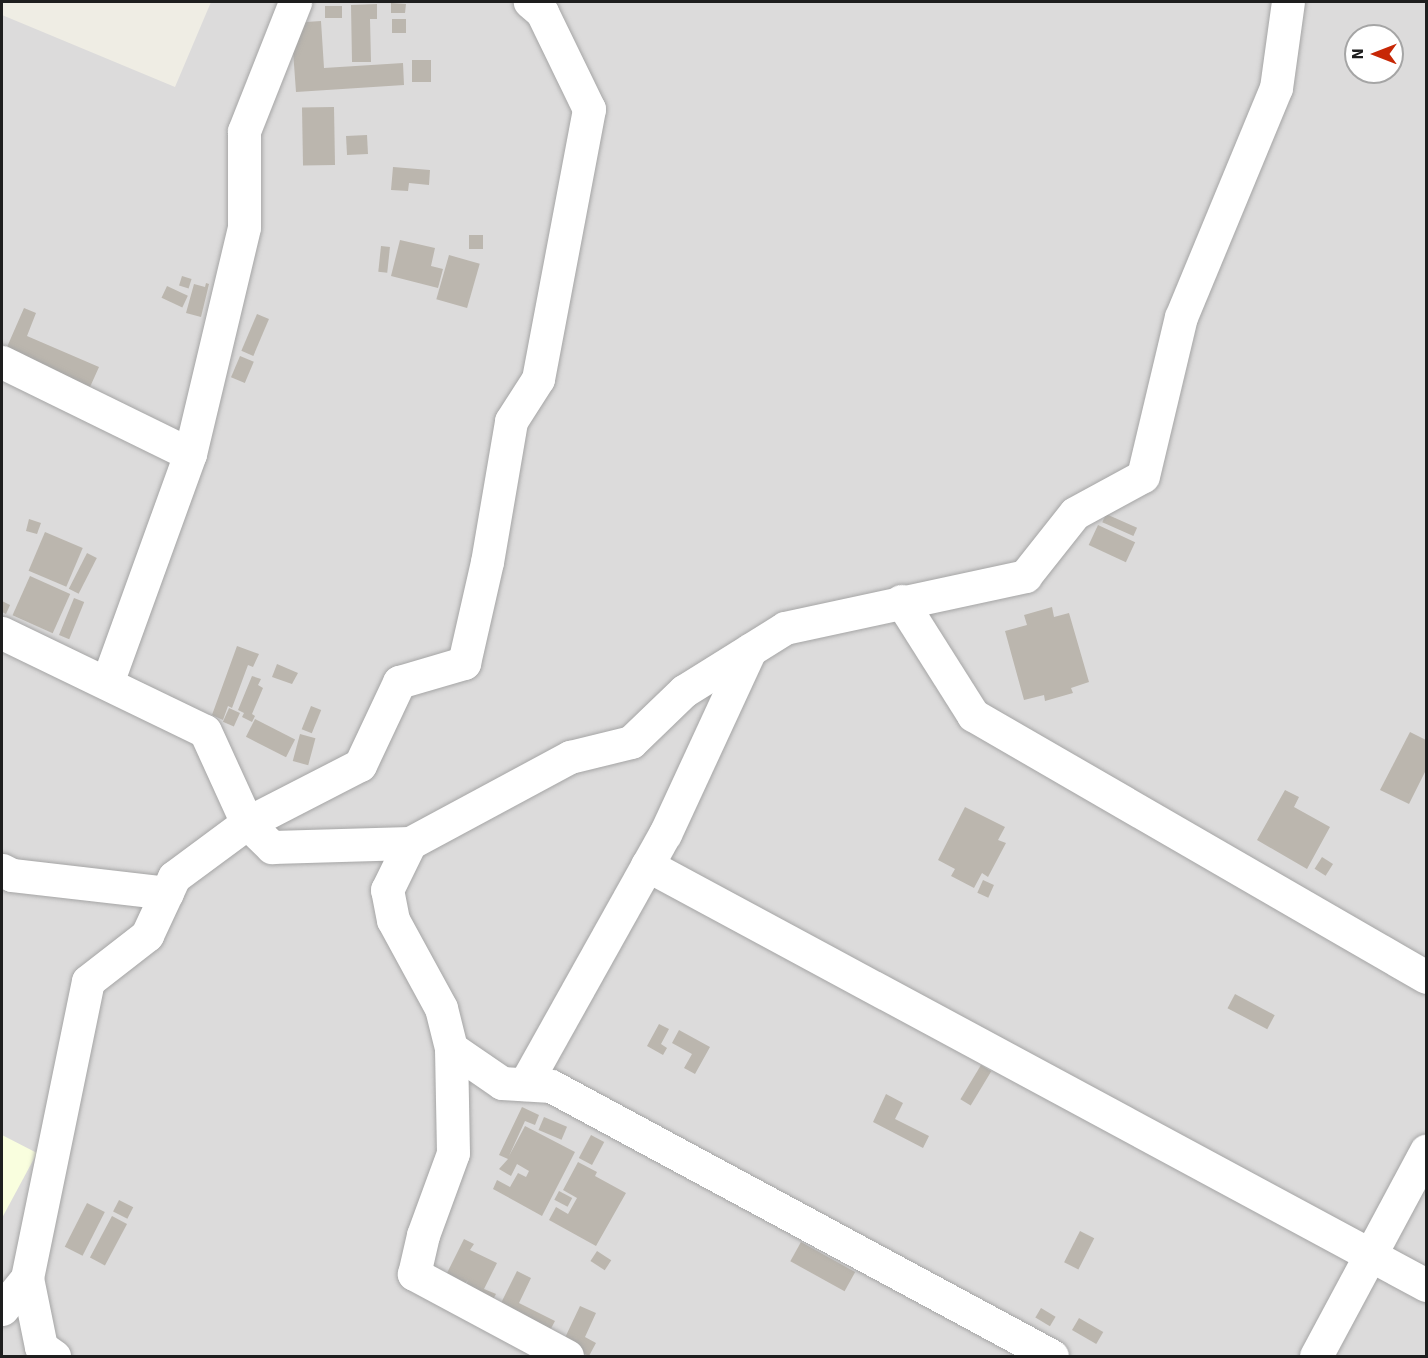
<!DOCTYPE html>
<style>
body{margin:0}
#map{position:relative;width:1428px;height:1358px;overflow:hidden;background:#efede4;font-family:Signika,sans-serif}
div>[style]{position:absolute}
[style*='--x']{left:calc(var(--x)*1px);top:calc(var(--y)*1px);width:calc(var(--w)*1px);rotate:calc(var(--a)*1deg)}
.residential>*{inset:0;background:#dcdbdb}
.education>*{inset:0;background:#f9fede}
.building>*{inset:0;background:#bbb6ae;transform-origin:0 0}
.roads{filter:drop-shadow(0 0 2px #a5a5a5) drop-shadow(0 0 2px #a5a5a5)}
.minor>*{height:33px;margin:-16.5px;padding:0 16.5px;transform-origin:16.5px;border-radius:16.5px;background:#fff}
span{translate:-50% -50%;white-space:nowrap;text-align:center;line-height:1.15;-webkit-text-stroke:4.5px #fff;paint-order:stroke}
.frame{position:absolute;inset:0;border:3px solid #1e1e1e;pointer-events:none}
.north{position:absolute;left:1344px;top:24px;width:60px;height:60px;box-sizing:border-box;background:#fff;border:2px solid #a5a5a5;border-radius:50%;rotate:270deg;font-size:16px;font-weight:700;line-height:24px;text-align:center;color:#1e1e1e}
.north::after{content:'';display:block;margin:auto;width:21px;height:27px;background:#c72705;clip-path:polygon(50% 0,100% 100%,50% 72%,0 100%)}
</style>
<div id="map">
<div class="residential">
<div style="clip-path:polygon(evenodd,211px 2px,1426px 2px,1426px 1356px,2px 1356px,2px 15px,175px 87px,211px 2px,1356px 36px,1392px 36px,1392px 72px,1356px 72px,1356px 36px)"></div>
</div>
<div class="education">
<div style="clip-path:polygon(2px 1135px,37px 1153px,2px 1218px)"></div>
</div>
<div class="building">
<div style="clip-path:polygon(391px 3px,406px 4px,405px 13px,391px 13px)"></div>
<div style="clip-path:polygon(377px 4px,377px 19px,370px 19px,371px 62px,352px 62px,351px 5px)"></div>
<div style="left:325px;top:6px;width:17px;height:12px"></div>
<div style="left:392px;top:19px;width:14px;height:14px"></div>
<div style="clip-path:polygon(321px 21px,324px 68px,403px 63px,404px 85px,296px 92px,291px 23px)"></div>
<div style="left:412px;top:60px;width:19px;height:22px"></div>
<div style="left:334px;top:107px;width:58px;height:32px;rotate:89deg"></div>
<div style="left:367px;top:135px;width:19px;height:21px;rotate:87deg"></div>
<div style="clip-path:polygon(393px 167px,430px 170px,429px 185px,409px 183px,408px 191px,391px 190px)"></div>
<div style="left:469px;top:235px;width:14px;height:14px"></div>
<div style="clip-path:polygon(400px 240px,435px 248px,431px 266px,443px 269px,438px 288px,391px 276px)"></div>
<div style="left:381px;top:246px;width:9px;height:26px;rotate:6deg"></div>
<div style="left:449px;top:255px;width:32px;height:46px;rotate:16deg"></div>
<div style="left:182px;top:276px;width:10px;height:10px;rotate:17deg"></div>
<div style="clip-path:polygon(206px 283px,209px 284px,201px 317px,186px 313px,194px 284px,205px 287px)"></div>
<div style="left:167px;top:286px;width:23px;height:13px;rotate:25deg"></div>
<div style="clip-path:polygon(24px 308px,36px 313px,27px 336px,99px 367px,90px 387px,21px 357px,23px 354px,7px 347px)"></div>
<div style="left:257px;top:314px;width:13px;height:40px;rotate:23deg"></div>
<div style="left:240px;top:356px;width:15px;height:23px;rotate:23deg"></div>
<div style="left:1106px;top:514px;width:34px;height:9px;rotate:24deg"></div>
<div style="clip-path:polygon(29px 519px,41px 523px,37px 534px,26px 531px)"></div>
<div style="left:1098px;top:525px;width:41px;height:22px;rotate:25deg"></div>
<div style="left:45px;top:532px;width:41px;height:42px;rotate:23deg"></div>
<div style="left:87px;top:553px;width:11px;height:40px;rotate:27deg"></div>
<div style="left:30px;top:576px;width:44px;height:43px;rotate:24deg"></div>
<div style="left:74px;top:598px;width:11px;height:40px;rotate:22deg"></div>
<div style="clip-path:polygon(2px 601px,10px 605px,6px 614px,2px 612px)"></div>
<div style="clip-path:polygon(1052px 607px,1054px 617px,1069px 613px,1089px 682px,1071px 688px,1073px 693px,1045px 701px,1044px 695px,1024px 700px,1005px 631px,1027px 625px,1024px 615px)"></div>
<div style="clip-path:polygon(237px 646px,259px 654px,253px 667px,248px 665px,232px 708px,228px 706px,223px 720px,212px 715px)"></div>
<div style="clip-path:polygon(277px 664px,298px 673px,292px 684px,272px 677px)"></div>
<div style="clip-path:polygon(252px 676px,261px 679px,258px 685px,263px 688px,252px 714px,255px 716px,252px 722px,242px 717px,244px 713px,238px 710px)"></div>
<div style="left:311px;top:706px;width:11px;height:25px;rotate:22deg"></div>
<div style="left:229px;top:708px;width:12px;height:15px;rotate:24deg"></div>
<div style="left:255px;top:719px;width:45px;height:20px;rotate:27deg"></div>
<div style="clip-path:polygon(1410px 732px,1426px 740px,1426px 770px,1409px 804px,1380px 790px)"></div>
<div style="left:300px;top:734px;width:16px;height:28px;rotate:15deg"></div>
<div style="clip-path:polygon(1285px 790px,1299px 797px,1294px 807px,1330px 827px,1307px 869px,1257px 840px)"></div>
<div style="clip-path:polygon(965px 807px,1005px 827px,998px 840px,1006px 843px,988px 877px,982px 873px,974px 888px,951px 876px,955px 869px,938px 860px)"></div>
<div style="left:1322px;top:857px;width:13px;height:14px;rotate:32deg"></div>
<div style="left:983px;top:880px;width:12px;height:14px;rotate:24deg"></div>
<div style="left:1235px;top:994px;width:45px;height:16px;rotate:28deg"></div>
<div style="clip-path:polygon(659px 1024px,669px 1029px,661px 1044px,667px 1048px,663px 1055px,647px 1046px)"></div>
<div style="clip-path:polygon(679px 1030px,710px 1047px,695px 1074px,684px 1068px,692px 1054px,672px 1043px)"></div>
<div style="left:981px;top:1065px;width:12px;height:40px;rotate:31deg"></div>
<div style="clip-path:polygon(886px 1094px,903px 1103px,895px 1119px,929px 1136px,923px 1148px,873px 1122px)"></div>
<div style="clip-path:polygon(522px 1107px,539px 1115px,535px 1125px,525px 1121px,509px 1156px,525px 1126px,575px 1152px,542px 1216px,493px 1189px,497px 1180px,510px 1187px,518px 1173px,526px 1177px,529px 1171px,517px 1164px,511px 1176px,499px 1169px,508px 1159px,499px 1155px)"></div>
<div style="left:544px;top:1117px;width:25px;height:14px;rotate:23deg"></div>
<div style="left:591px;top:1135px;width:15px;height:26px;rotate:28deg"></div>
<div style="clip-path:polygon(578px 1162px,597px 1172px,595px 1176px,626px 1193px,596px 1246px,549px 1220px,556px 1207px,568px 1214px,577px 1198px,563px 1190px)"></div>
<div style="left:559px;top:1191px;width:15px;height:10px;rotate:28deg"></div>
<div style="left:119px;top:1200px;width:16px;height:13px;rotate:27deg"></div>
<div style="left:87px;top:1203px;width:20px;height:49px;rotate:27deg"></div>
<div style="left:112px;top:1216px;width:17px;height:47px;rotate:28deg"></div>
<div style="left:1080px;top:1231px;width:16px;height:35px;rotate:27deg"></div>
<div style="clip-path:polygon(464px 1239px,474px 1244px,470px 1250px,497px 1263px,484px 1289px,496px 1294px,490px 1305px,462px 1293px,468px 1280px,462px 1288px,444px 1279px)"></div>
<div style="left:801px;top:1242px;width:62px;height:22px;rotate:29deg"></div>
<div style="left:597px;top:1251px;width:17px;height:12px;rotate:33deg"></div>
<div style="clip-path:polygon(517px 1271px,531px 1278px,519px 1303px,555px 1321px,547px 1336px,497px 1311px)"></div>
<div style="clip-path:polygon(580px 1306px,596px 1313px,585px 1337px,596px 1343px,589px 1356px,562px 1344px)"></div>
<div style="left:1041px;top:1308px;width:17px;height:11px;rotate:31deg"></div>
<div style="left:1079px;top:1318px;width:28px;height:14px;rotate:30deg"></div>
</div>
<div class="roads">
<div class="minor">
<div style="--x:2;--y:362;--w:209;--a:26.1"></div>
<div style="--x:901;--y:601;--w:135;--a:57.7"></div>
<div style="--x:973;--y:715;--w:523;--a:30.04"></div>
<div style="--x:2;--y:633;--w:225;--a:25.8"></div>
<div style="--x:205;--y:731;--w:101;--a:65.5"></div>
<div style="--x:247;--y:823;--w:35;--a:44"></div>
<div style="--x:272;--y:847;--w:138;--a:-1.7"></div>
<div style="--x:107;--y:683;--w:244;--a:-70.1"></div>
<div style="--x:190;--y:454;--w:233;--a:-76.6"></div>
<div style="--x:244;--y:227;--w:96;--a:-90"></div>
<div style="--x:244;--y:131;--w:139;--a:-68.4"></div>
<div style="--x:647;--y:865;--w:885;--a:28.33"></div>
<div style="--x:2;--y:870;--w:11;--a:27"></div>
<div style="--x:12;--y:875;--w:156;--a:6.6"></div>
<div style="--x:451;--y:1048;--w:62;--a:34.5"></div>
<div style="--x:502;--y:1083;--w:49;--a:3.5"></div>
<div style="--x:551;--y:1086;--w:569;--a:28.32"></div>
<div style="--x:525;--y:1084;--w:287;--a:-60.8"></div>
<div style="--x:665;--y:834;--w:203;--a:-65.2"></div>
<div style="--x:27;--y:1278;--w:70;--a:78.5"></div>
<div style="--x:41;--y:1347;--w:16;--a:35"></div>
<div style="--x:2;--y:1309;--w:40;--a:-51"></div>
<div style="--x:27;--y:1278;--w:303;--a:-78.4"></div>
<div style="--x:88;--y:981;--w:75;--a:-37.9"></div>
<div style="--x:147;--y:935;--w:64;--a:-65"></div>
<div style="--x:174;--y:877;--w:91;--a:-36.5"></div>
<div style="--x:247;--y:823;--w:127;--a:-27.2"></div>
<div style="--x:360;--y:765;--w:92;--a:-64.8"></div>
<div style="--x:399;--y:682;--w:68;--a:-16.3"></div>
<div style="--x:464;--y:663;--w:104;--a:-77.2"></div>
<div style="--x:487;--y:562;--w:143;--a:-80.3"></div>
<div style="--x:511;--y:421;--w:50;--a:-57.3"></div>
<div style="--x:538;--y:379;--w:275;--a:-79.3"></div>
<div style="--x:589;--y:109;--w:108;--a:-115.9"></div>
<div style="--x:542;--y:12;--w:16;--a:-140"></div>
<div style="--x:567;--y:1356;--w:174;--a:-151.8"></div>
<div style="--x:414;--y:1274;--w:40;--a:-77"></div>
<div style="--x:423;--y:1235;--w:87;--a:-69.9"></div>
<div style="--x:453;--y:1153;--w:105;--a:-91.1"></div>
<div style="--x:451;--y:1048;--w:41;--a:-104"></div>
<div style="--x:441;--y:1008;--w:100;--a:-118.6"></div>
<div style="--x:393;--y:920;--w:31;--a:-101"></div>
<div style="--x:387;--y:890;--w:52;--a:-63.9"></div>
<div style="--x:410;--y:843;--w:182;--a:-28.3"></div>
<div style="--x:570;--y:757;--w:63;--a:-13.8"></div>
<div style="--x:631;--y:742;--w:74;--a:-43.9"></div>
<div style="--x:684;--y:691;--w:119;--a:-32"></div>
<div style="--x:785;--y:628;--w:246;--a:-12.2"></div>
<div style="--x:1025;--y:576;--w:80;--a:-51.6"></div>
<div style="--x:1075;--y:513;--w:77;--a:-28.6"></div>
<div style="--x:1143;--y:476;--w:163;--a:-76.6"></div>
<div style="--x:1181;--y:317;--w:248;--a:-67.5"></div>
<div style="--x:1276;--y:88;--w:87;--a:-82.1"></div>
<div style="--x:1316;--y:1356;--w:233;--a:-61.8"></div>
</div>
</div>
<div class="frame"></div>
<div class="north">N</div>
</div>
